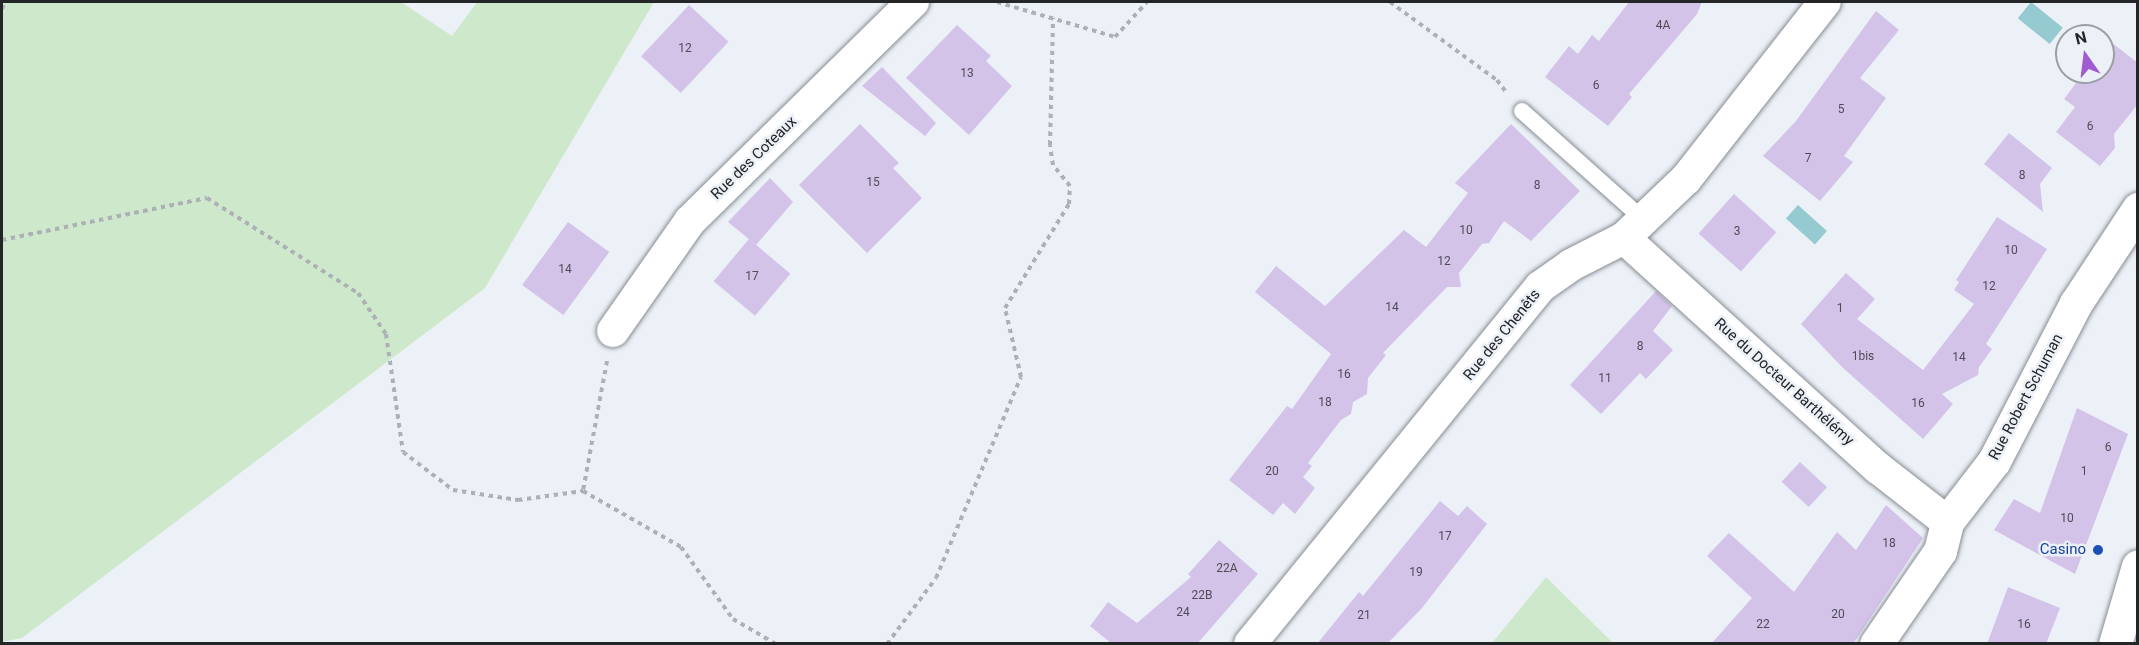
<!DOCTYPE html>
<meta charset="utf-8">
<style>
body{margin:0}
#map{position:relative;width:2139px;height:645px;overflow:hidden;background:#ecf1f8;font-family:Roboto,sans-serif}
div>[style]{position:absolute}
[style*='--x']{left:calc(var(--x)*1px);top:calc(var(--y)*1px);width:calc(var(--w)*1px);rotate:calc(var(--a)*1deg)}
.green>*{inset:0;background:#cee8cc}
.water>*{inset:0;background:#95cad0;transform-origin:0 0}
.building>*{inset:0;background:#d3c3e9;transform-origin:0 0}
.path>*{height:4px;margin-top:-2px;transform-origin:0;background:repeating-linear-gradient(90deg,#adb1b6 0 4.5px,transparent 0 9px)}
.roads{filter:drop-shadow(0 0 2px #888c93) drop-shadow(0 0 2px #888c93)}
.service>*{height:16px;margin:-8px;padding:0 8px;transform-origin:8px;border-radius:8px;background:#fff}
.minor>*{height:32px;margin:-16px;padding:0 16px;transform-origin:16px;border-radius:16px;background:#fff}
.tertiary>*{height:33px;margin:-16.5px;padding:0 16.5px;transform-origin:16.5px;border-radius:16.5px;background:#fff}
.primary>*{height:33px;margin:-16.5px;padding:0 16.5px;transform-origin:16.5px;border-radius:16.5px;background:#fff}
.dots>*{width:16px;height:16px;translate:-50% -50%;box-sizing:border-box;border:3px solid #ecf1f8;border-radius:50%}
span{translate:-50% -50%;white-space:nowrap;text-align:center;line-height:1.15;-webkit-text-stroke:5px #ecf1f8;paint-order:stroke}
.number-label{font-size:12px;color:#4f4c58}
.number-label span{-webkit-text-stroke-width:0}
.street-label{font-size:15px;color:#232527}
.transit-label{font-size:15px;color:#164399}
.right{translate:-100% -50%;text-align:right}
.frame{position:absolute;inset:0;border:3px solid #232527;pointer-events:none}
.north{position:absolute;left:2055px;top:24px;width:60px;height:60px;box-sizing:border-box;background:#ecf1f8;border:2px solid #9c9fa4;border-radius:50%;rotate:346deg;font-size:16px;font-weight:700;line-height:24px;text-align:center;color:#232527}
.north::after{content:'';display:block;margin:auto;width:21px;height:27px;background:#9f5bd0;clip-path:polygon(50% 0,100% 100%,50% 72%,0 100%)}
</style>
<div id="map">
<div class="green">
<div style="clip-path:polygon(2px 2px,401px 2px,452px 36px,477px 2px,654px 2px,485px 288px,22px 638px,2px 642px)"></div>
<div style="clip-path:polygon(1546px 577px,1613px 643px,1492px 643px)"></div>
</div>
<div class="water">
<div style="left:2031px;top:2px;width:41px;height:21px;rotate:39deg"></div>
<div style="left:1798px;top:205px;width:39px;height:18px;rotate:42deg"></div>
</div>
<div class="building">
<div style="clip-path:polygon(1629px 2px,1702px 2px,1697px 14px,1629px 94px,1632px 97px,1608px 126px,1545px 77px,1569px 46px,1578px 54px,1592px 35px,1599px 41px)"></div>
<div style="left:689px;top:5px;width:54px;height:70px;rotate:43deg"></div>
<div style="clip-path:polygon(1876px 11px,1899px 30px,1860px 78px,1886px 98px,1844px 156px,1853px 162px,1820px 201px,1763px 156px,1796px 121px)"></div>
<div style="clip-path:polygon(957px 25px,991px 56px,986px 61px,1012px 86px,969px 135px,906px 78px)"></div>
<div style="clip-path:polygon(2103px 36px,2138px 63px,2138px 104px,2114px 134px,2115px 148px,2100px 166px,2056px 132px,2075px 107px,2064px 99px,2076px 83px,2069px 78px,2074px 72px,2103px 72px)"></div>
<div style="clip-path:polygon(882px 67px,936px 123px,925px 136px,862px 86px)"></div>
<div style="clip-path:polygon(860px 124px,899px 163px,893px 168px,922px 198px,867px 253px,799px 185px)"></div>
<div style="clip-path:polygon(1511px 124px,1580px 191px,1531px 241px,1504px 221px,1489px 243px,1482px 244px,1459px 273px,1461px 287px,1447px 287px,1383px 353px,1386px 355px,1368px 378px,1367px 394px,1353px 402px,1351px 414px,1341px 420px,1308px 463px,1312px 466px,1303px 477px,1315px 488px,1295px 514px,1283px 503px,1273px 515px,1229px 480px,1287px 406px,1292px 409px,1331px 354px,1255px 292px,1276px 266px,1325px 306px,1404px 230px,1426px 247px,1468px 193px,1455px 183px)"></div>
<div style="clip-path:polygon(2009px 133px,2052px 168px,2040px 184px,2043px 212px,1984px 164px)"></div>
<div style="clip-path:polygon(770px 178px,793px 202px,756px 245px,728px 222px)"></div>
<div style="left:1734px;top:194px;width:57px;height:53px;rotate:42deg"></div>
<div style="clip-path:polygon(1997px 217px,2047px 249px,1986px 344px,1992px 349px,1979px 367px,1978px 375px,1942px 394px,1953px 404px,1923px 439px,1843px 368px,1801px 324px,1846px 273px,1875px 299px,1857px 319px,1923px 370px,1974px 304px,1954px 290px,1959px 282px,1956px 280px)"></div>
<div style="left:568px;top:222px;width:51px;height:78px;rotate:36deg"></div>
<div style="left:749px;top:239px;width:54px;height:55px;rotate:40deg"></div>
<div style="clip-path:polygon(1656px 291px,1672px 306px,1653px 331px,1673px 350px,1646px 379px,1640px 373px,1601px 414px,1570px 385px)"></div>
<div style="clip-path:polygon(2077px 408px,2128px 434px,2075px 574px,1994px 530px,2014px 499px,2040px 513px)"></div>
<div style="left:1800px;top:462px;width:37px;height:27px;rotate:43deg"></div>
<div style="clip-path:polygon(1440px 501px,1458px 516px,1467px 506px,1487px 524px,1422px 608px,1387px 644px,1317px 644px,1359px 592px,1363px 596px)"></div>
<div style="clip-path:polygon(1886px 505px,1923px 538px,1853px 644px,1711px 644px,1752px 598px,1707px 556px,1729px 533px,1794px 592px,1837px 532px,1856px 550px)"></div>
<div style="clip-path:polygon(1219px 540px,1258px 574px,1197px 644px,1112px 644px,1090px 626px,1108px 602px,1137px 623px,1191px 577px,1188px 574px)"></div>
<div style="clip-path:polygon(2008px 587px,2060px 608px,2046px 644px,1987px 644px)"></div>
</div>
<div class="path">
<div style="--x:997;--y:2;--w:123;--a:16.5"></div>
<div style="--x:1115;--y:37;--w:47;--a:-47.6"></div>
<div style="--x:1390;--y:2;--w:132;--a:36.1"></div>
<div style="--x:1497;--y:80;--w:15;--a:53"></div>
<div style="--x:2;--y:9;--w:8;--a:-67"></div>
<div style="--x:2;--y:240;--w:209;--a:-11.6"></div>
<div style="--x:207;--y:198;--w:178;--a:32.2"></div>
<div style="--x:358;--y:293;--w:50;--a:55.7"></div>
<div style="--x:386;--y:334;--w:119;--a:81.8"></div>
<div style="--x:403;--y:452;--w:63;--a:37.2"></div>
<div style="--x:453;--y:490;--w:66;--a:8.7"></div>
<div style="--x:518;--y:500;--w:66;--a:-7.9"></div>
<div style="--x:607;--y:361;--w:132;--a:100.5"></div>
<div style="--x:583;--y:491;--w:113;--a:29.7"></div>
<div style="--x:681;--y:547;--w:89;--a:54.2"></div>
<div style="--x:733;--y:619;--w:50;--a:30.2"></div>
<div style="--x:887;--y:644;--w:82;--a:-53.4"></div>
<div style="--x:936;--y:578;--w:218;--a:-67.1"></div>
<div style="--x:1021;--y:377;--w:71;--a:-103.1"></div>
<div style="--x:1005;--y:308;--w:122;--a:-58.4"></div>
<div style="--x:1069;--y:204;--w:18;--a:-87"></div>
<div style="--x:1070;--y:186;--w:27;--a:-129"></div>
<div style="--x:1053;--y:165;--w:20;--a:-99"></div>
<div style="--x:1050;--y:145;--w:127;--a:-88.6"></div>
</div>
<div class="roads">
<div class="service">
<div style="--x:1522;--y:111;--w:164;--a:41.8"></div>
</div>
<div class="minor">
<div style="--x:1624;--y:238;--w:343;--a:42.2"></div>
<div style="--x:1878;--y:468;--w:88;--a:38"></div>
<div style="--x:613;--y:331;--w:134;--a:-55"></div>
<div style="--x:690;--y:221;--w:313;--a:-44.5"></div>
<div style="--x:1250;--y:644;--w:460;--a:-50.9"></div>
<div style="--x:1540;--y:287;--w:38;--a:-35"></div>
<div style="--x:1571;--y:265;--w:59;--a:-27"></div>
<div style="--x:1624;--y:238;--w:86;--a:-43.6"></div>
<div style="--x:1686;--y:179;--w:225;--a:-51.9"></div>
</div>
<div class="tertiary">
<div style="--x:1876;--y:644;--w:113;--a:-55.5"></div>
<div style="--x:1940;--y:551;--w:30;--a:-76"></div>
<div style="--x:1947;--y:522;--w:77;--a:-52.4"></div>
<div style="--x:1994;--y:461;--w:178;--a:-62.6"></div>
<div style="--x:2076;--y:303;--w:113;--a:-56.6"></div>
</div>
<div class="primary">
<div style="--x:2115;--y:644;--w:81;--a:-73.6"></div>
</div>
</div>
<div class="dots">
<div style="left:2098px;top:550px;background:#1a4fb4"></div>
</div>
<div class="number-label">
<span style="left:1663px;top:26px">4A</span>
<span style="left:685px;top:49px">12</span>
<span style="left:967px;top:74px">13</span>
<span style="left:1596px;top:86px">6</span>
<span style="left:1841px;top:110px">5</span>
<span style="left:2090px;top:127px">6</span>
<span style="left:1808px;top:159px">7</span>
<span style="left:2022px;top:176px">8</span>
<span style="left:873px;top:183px">15</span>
<span style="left:1537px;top:186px">8</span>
<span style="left:1466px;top:231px">10</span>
<span style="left:1737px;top:232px">3</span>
<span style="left:2011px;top:251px">10</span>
<span style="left:1444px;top:262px">12</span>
<span style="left:565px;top:270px">14</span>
<span style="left:752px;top:277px">17</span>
<span style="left:1989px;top:287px">12</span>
<span style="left:1392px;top:308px">14</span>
<span style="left:1840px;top:309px">1</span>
<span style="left:1640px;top:347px">8</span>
<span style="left:1863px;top:357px">1bis</span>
<span style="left:1959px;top:358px">14</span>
<span style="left:1344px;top:375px">16</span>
<span style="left:1605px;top:379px">11</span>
<span style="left:1325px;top:403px">18</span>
<span style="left:1918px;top:404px">16</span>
<span style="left:2108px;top:448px">6</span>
<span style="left:1272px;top:472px">20</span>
<span style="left:2084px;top:472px">1</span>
<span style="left:2067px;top:519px">10</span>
<span style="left:1445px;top:537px">17</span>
<span style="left:1889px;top:544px">18</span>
<span style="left:1227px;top:569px">22A</span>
<span style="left:1416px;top:573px">19</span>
<span style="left:1202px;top:596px">22B</span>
<span style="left:1183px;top:613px">24</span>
<span style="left:1838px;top:615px">20</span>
<span style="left:1364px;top:616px">21</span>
<span style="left:1763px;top:625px">22</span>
<span style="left:2024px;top:625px">16</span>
</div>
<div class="street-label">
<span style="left:754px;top:158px;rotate:-44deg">Rue des Coteaux</span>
<span style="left:1502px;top:335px;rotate:-51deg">Rue des Chenêts</span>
<span style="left:1784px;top:382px;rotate:42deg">Rue du Docteur Barthélémy</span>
<span style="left:2026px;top:397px;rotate:-62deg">Rue Robert Schuman</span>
</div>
<div class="transit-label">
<span class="right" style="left:2086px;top:550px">Casino</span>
</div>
<div class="frame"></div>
<div class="north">N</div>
</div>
